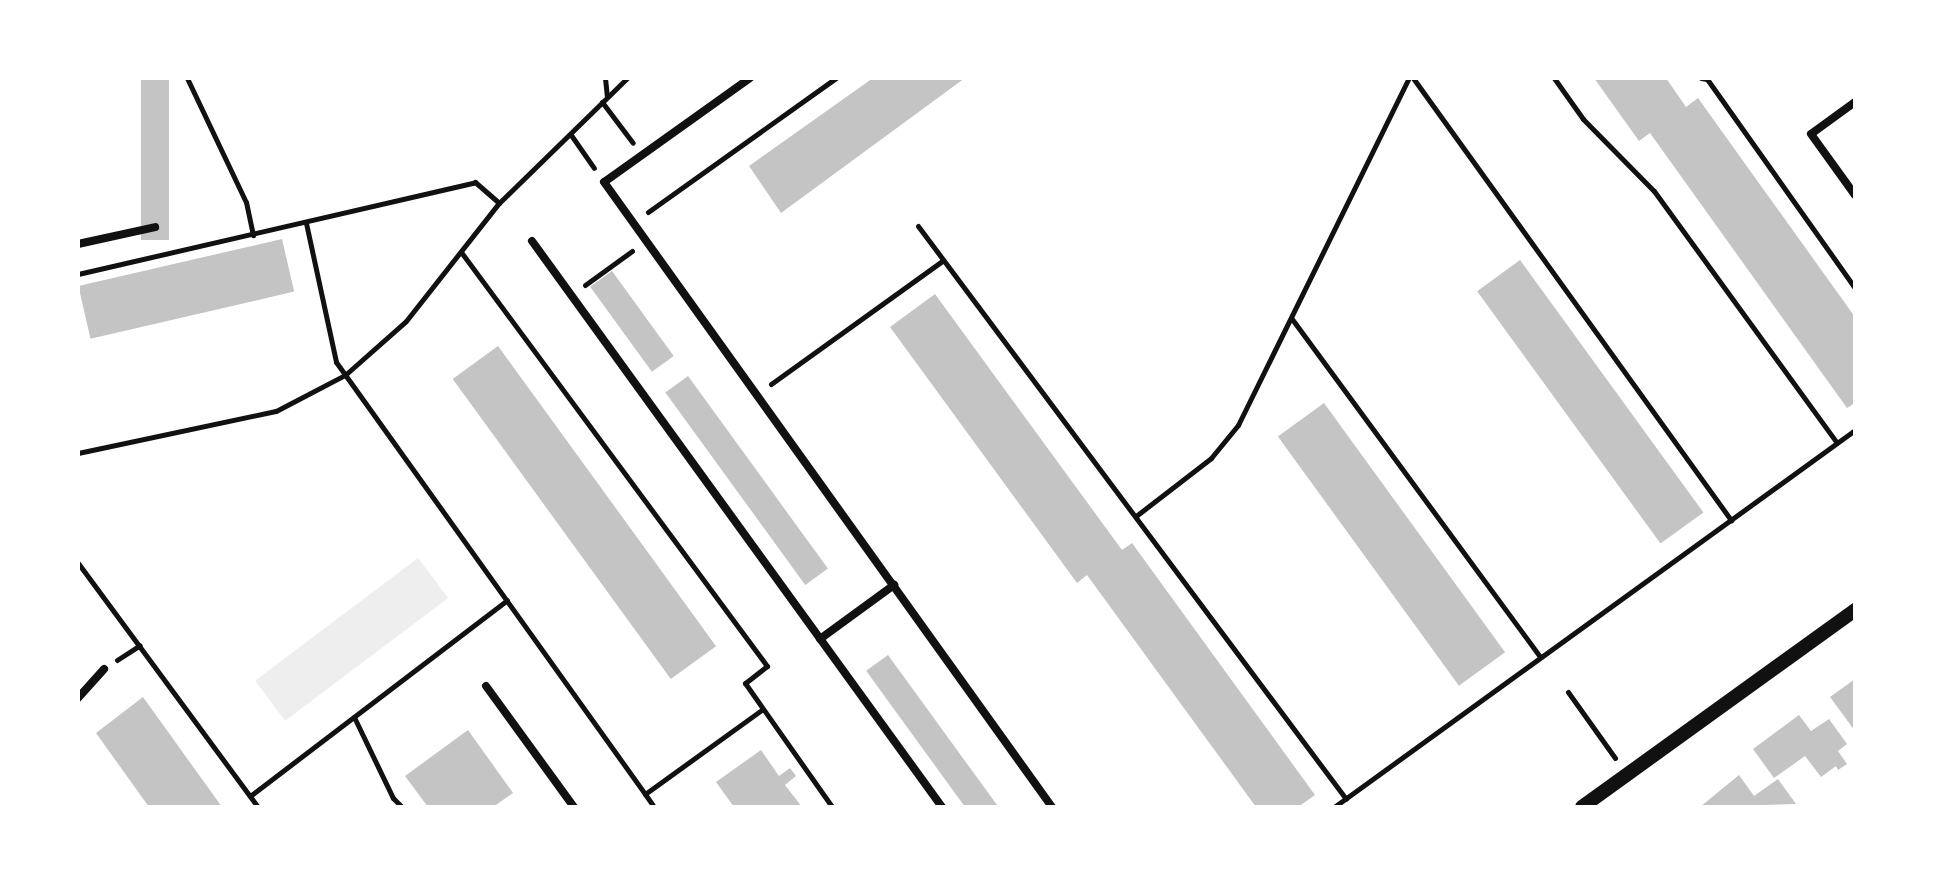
<!DOCTYPE html>
<style>
body{margin:0}
#map{position:relative;width:1933px;height:885px;overflow:hidden;background:#fff;font-family:"Open Sans",sans-serif}
div>[style]{position:absolute}
[style*='--x']{left:calc(var(--x)*1px);top:calc(var(--y)*1px);width:calc(var(--w)*1px);rotate:calc(var(--a)*1deg)}
.green>*{inset:0;background:#eee;transform-origin:0 0}
.building>*{inset:0;background:#c4c4c4;transform-origin:0 0}
.path>*{height:5px;margin:-2.5px;padding:0 2.5px;transform-origin:2.5px;border-radius:2.5px;background:#111}
.minor>*{height:8px;margin:-4px;padding:0 4px;transform-origin:4px;border-radius:4px;background:#111}
.tertiary>*{height:14px;margin:-7px;padding:0 7px;transform-origin:7px;border-radius:7px;background:#111}
span{translate:-50% -50%;white-space:nowrap;text-align:center;line-height:1.15;-webkit-text-stroke:8px #fff;paint-order:stroke}
.frame{position:absolute;inset:0;border:80px solid #fff;pointer-events:none}
</style>
<div id="map">
<div class="green">
<div style="left:418px;top:558px;width:50px;height:204px;rotate:53deg"></div>
</div>
<div class="building">
<div style="left:141px;top:78px;width:28px;height:162px"></div>
<div style="clip-path:polygon(873px 78px,965px 78px,781px 213px,749px 166px)"></div>
<div style="clip-path:polygon(1594px 78px,1666px 78px,1686px 107px,1698px 98px,1855px 317px,1855px 403px,1847px 408px,1650px 133px,1639px 141px)"></div>
<div style="left:282px;top:239px;width:54px;height:209px;rotate:77deg"></div>
<div style="left:1520px;top:260px;width:312px;height:53px;rotate:54deg"></div>
<div style="left:612px;top:271px;width:105px;height:27px;rotate:54deg"></div>
<div style="clip-path:polygon(935px 294px,1122px 550px,1132px 543px,1315px 795px,1298px 807px,1256px 807px,1087px 575px,1077px 583px,890px 327px)"></div>
<div style="left:498px;top:346px;width:371px;height:56px;rotate:54deg"></div>
<div style="left:688px;top:376px;width:238px;height:28px;rotate:54deg"></div>
<div style="left:1324px;top:403px;width:308px;height:57px;rotate:54deg"></div>
<div style="left:888px;top:655px;width:188px;height:27px;rotate:54deg"></div>
<div style="clip-path:polygon(1855px 679px,1855px 731px,1830px 697px)"></div>
<div style="clip-path:polygon(143px 697px,222px 807px,149px 807px,96px 733px)"></div>
<div style="clip-path:polygon(1799px 715px,1811px 731px,1829px 719px,1847px 744px,1838px 751px,1847px 764px,1838px 770px,1836px 766px,1821px 777px,1805px 756px,1774px 778px,1753px 749px)"></div>
<div style="clip-path:polygon(468px 730px,513px 793px,493px 807px,428px 807px,405px 776px)"></div>
<div style="clip-path:polygon(761px 750px,779px 776px,790px 768px,796px 776px,785px 785px,802px 807px,734px 807px,716px 782px)"></div>
<div style="clip-path:polygon(1739px 775px,1754px 796px,1778px 779px,1796px 804px,1700px 807px)"></div>
</div>
<div class="path">
<div style="--x:187;--y:78;--w:137;--a:64.6"></div>
<div style="--x:246;--y:202;--w:34;--a:78"></div>
<div style="--x:605;--y:78;--w:18;--a:84"></div>
<div style="--x:1413;--y:78;--w:545;--a:54.27"></div>
<div style="--x:1554;--y:78;--w:50;--a:54.7"></div>
<div style="--x:1583;--y:119;--w:101;--a:45.4"></div>
<div style="--x:1654;--y:191;--w:311;--a:54"></div>
<div style="--x:1701;--y:78;--w:6;--a:9"></div>
<div style="--x:1707;--y:79;--w:256;--a:54.7"></div>
<div style="--x:602;--y:102;--w:51;--a:52.9"></div>
<div style="--x:571;--y:135;--w:40;--a:55.1"></div>
<div style="--x:648;--y:212;--w:231;--a:-35.5"></div>
<div style="--x:306;--y:223;--w:142;--a:77.8"></div>
<div style="--x:336;--y:362;--w:531;--a:54.42"></div>
<div style="--x:645;--y:794;--w:145;--a:-35.8"></div>
<div style="--x:918;--y:226;--w:715;--a:53.24"></div>
<div style="--x:461;--y:252;--w:515;--a:53.53"></div>
<div style="--x:767;--y:666;--w:28;--a:142"></div>
<div style="--x:745;--y:683;--w:151;--a:54.9"></div>
<div style="--x:78;--y:274;--w:408;--a:-13"></div>
<div style="--x:475;--y:182;--w:32;--a:41"></div>
<div style="--x:585;--y:285;--w:58;--a:-35.9"></div>
<div style="--x:1292;--y:319;--w:419;--a:53.7"></div>
<div style="--x:771;--y:384;--w:211;--a:-35.7"></div>
<div style="--x:78;--y:453;--w:202;--a:-12"></div>
<div style="--x:276;--y:411;--w:78;--a:-27.6"></div>
<div style="--x:345;--y:375;--w:81;--a:-41.5"></div>
<div style="--x:406;--y:321;--w:150;--a:-51.8"></div>
<div style="--x:499;--y:203;--w:179;--a:-44.3"></div>
<div style="--x:1136;--y:516;--w:95;--a:-37.7"></div>
<div style="--x:1211;--y:458;--w:43;--a:-50.7"></div>
<div style="--x:1238;--y:425;--w:387;--a:-63.8"></div>
<div style="--x:78;--y:563;--w:303;--a:53.6"></div>
<div style="--x:117;--y:660;--w:27;--a:-33"></div>
<div style="--x:1568;--y:692;--w:81;--a:54.5"></div>
<div style="--x:354;--y:717;--w:90;--a:64.3"></div>
<div style="--x:393;--y:798;--w:13;--a:45"></div>
<div style="--x:645;--y:794;--w:16;--a:55"></div>
<div style="--x:250;--y:796;--w:323;--a:-37.3"></div>
<div style="--x:1334;--y:807;--w:643;--a:-35.89"></div>
</div>
<div class="minor">
<div style="--x:750;--y:78;--w:179;--a:144.5"></div>
<div style="--x:604;--y:182;--w:769;--a:54.37"></div>
<div style="--x:1855;--y:102;--w:54;--a:144"></div>
<div style="--x:1811;--y:134;--w:75;--a:54.2"></div>
<div style="--x:532;--y:241;--w:699;--a:54.08"></div>
<div style="--x:78;--y:244;--w:79;--a:-12.4"></div>
<div style="--x:820;--y:639;--w:92;--a:-36.1"></div>
<div style="--x:486;--y:686;--w:150;--a:54"></div>
<div style="--x:78;--y:698;--w:39;--a:-48"></div>
</div>
<div class="tertiary">
<div style="--x:1582;--y:807;--w:337;--a:-35.8"></div>
</div>
<div class="frame"></div>
</div>
